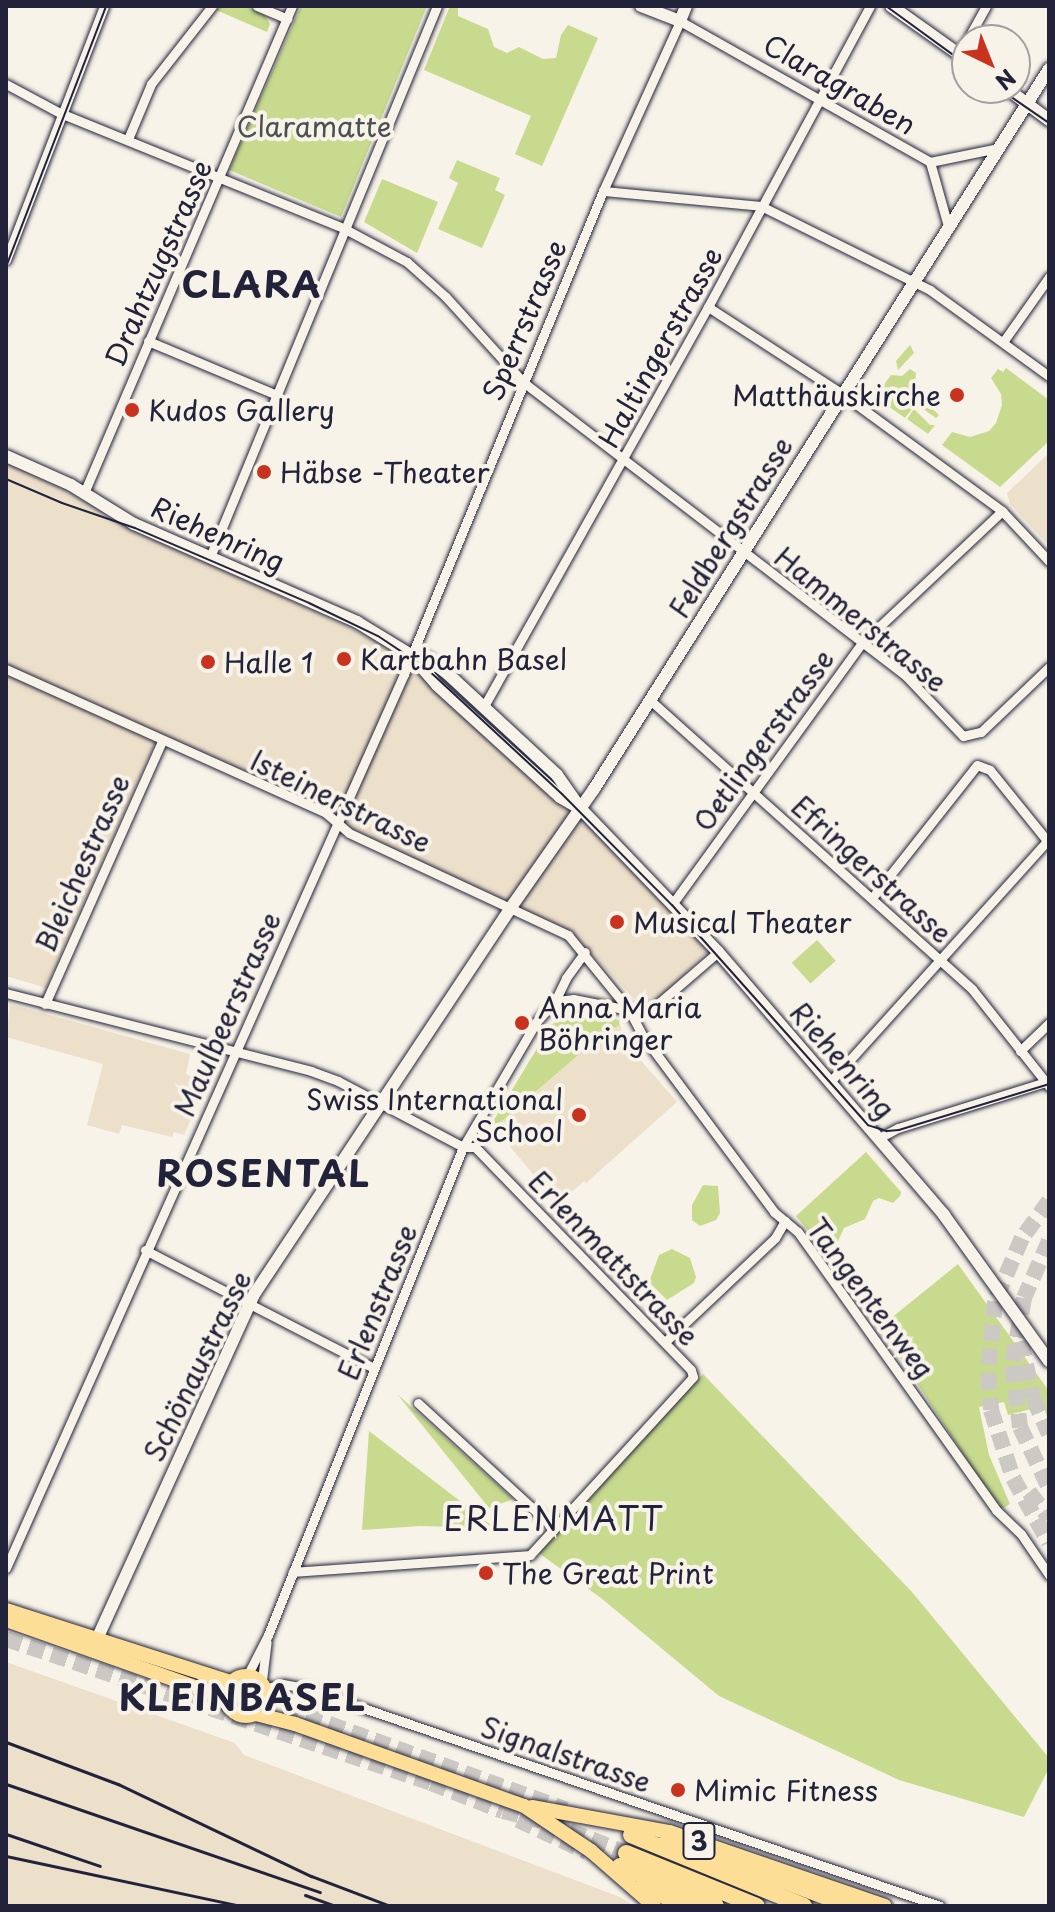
<!DOCTYPE html>
<meta charset="utf-8">
<style>
body{margin:0}
#map{position:relative;width:1055px;height:1912px;overflow:hidden;background:#f7f3e8;font-family:"Playpen Sans",sans-serif}
div>[style]{position:absolute}
[style*='--x']{left:calc(var(--x)*1px);top:calc(var(--y)*1px);width:calc(var(--w)*1px);rotate:calc(var(--a)*1deg)}
.built>*{inset:0;background:#ede0cb}
.green>*{inset:0;background:#c8da8e;transform-origin:0 0}
.highway-tunnel>*{height:16px;margin-top:-8px;transform-origin:0;background:repeating-linear-gradient(90deg,#ccc9c5 0 16px,transparent 0 24px)}
.roads{filter:drop-shadow(0 0 2px #22223b) drop-shadow(0 0 2px #22223b)}
.street>*{height:9px;margin:-4.5px;padding:0 4.5px;transform-origin:4.5px;border-radius:4.5px;background:#f7f3e8}
.secondary>*{height:12px;margin:-6px;padding:0 6px;transform-origin:6px;border-radius:6px;background:#f7f3e8}
.primary>*{height:14px;margin:-7px;padding:0 7px;transform-origin:7px;border-radius:7px;background:#fdde96}
.primary>.ring{margin:-7px;padding:0;box-sizing:content-box;background:none;border:14px solid #fdde96;border-radius:50%}
.highway>*{height:16px;margin:-8px;padding:0 8px;transform-origin:8px;border-radius:8px;background:#fdde96}
.tram>*{height:2px;margin:-1px;padding:0 1px;transform-origin:1px;border-radius:1px;background:#22223b}
.rail>*{height:3px;margin:-1.5px;padding:0 1.5px;transform-origin:1.5px;border-radius:1.5px;background:#22223b}
.dots>*{width:22px;height:22px;translate:-50% -50%;box-sizing:border-box;border:4px solid #f7f3e8;border-radius:50%}
span{translate:-50% -50%;white-space:nowrap;text-align:center;line-height:1.15;-webkit-text-stroke:8px #f7f3e8;paint-order:stroke}
.shield-label span{padding:2px 6px;background:#f7f3e8;border:2px solid;border-radius:6px;-webkit-text-stroke-width:0}
.shield-label{font-size:26px;color:#22223b;font-weight:700}
.street-label{font-size:28px;color:#22223b}
.park-label{font-size:28px;color:#4c5050}
.poi-label{font-size:28px;color:#22223b}
.right{translate:-100% -50%;text-align:right}
.left{translate:0 -50%;text-align:left}
.quarter-label{font-size:32px;color:#22223b;letter-spacing:2px}
.district-label{font-size:36px;color:#22223b;font-weight:700;letter-spacing:2px}
.frame{position:absolute;inset:0;border:8px solid #22223b;pointer-events:none}
.north{position:absolute;left:951px;top:24px;width:80px;height:80px;box-sizing:border-box;background:#f7f3e8;border:2px solid #a29fa3;border-radius:50%;rotate:137deg;font-size:22px;font-weight:700;line-height:32px;text-align:center;color:#22223b}
.north::after{content:'';display:block;margin:auto;width:28px;height:36px;background:#c8321e;clip-path:polygon(50% 0,100% 100%,50% 72%,0 100%)}
</style>
<div id="map">
<div class="built">
<div style="clip-path:polygon(1049px 453px,1049px 546px,1010px 504px,1007px 493px)"></div>
<div style="clip-path:polygon(6px 459px,76px 491px,107px 516px,386px 645px,404px 657px,417px 673px,569px 805px,710px 950px,655px 1002px,642px 1007px,570px 931px,350px 830px,328px 810px,159px 734px,46px 988px,6px 976px)"></div>
<div style="clip-path:polygon(10px 1004px,190px 1054px,186px 1074px,207px 1083px,184px 1135px,174px 1132px,172px 1137px,122px 1125px,119px 1134px,87px 1125px,103px 1064px,6px 1037px)"></div>
<div style="clip-path:polygon(573px 1012px,619px 1020px,625px 1042px,677px 1102px,586px 1183px,584px 1181px,558px 1204px,507px 1143px,488px 1130px,551px 1025px)"></div>
<div style="clip-path:polygon(6px 1662px,235px 1743px,244px 1755px,620px 1897px,634px 1906px,6px 1906px)"></div>
</div>
<div class="green">
<div style="clip-path:polygon(219px 6px,244px 6px,264px 14px,270px 24px,267px 32px,216px 10px)"></div>
<div style="clip-path:polygon(301px 6px,427px 6px,341px 217px,229px 170px)"></div>
<div style="clip-path:polygon(450px 6px,458px 6px,458px 16px,488px 29px,494px 47px,507px 53px,519px 47px,543px 59px,556px 58px,561px 35px,568px 25px,598px 38px,542px 166px,515px 154px,531px 116px,424px 70px)"></div>
<div style="clip-path:polygon(457px 160px,500px 178px,495px 190px,505px 195px,482px 248px,438px 229px,458px 183px,449px 178px)"></div>
<div style="clip-path:polygon(382px 179px,438px 202px,417px 253px,364px 222px)"></div>
<div style="clip-path:polygon(910px 345px,914px 353px,898px 370px,896px 361px)"></div>
<div style="clip-path:polygon(1006px 368px,1049px 400px,1049px 441px,1000px 487px,942px 445px,952px 432px,970px 437px,989px 431px,996px 423px,1002px 405px,1001px 394px,991px 378px,998px 369px,1003px 372px)"></div>
<div style="clip-path:polygon(910px 369px,916px 373px,915px 382px,927px 393px,924px 401px,939px 415px,936px 418px,906px 397px,902px 406px,912px 409px,905px 418px,875px 397px,891px 375px,902px 376px)"></div>
<div style="clip-path:polygon(914px 409px,930px 425px,935px 425px,928px 434px,907px 419px)"></div>
<div style="left:817px;top:940px;width:28px;height:34px;rotate:48deg"></div>
<div style="clip-path:polygon(573px 1012px,619px 1020px,619px 1025px,600px 1036px,496px 1126px,492px 1133px,488px 1130px,551px 1025px)"></div>
<div style="clip-path:polygon(866px 1152px,901px 1192px,900px 1196px,893px 1203px,879px 1198px,873px 1201px,865px 1219px,844px 1228px,834px 1250px,827px 1253px,796px 1216px)"></div>
<div style="clip-path:polygon(703px 1185px,718px 1186px,720px 1213px,716px 1220px,700px 1226px,692px 1220px,692px 1205px)"></div>
<div style="clip-path:polygon(672px 1249px,690px 1258px,696px 1277px,694px 1283px,667px 1300px,649px 1282px,659px 1255px)"></div>
<div style="clip-path:polygon(958px 1264px,1049px 1391px,1049px 1421px,1043px 1406px,1008px 1415px,1004px 1402px,979px 1407px,989px 1455px,1010px 1504px,1000px 1510px,880px 1327px)"></div>
<div style="clip-path:polygon(703px 1374px,912px 1592px,1049px 1758px,1049px 1768px,1024px 1817px,899px 1780px,719px 1696px,601px 1598px,536px 1551px)"></div>
<div style="clip-path:polygon(397px 1394px,513px 1499px,489px 1508px)"></div>
<div style="clip-path:polygon(369px 1431px,495px 1528px,420px 1526px,362px 1530px)"></div>
</div>
<div class="highway-tunnel">
<div style="--x:1049;--y:1201;--w:46;--a:126.1"></div>
<div style="--x:1022;--y:1238;--w:69;--a:113.2"></div>
<div style="--x:995;--y:1301;--w:73;--a:95.5"></div>
<div style="--x:988;--y:1374;--w:36;--a:85"></div>
<div style="--x:991;--y:1410;--w:71;--a:72.1"></div>
<div style="--x:1013;--y:1478;--w:74;--a:61"></div>
<div style="--x:1049;--y:1241;--w:62;--a:113.7"></div>
<div style="--x:1024;--y:1298;--w:69;--a:100"></div>
<div style="--x:1012;--y:1366;--w:62;--a:82.5"></div>
<div style="--x:1020;--y:1427;--w:68;--a:64.6"></div>
<div style="--x:1021;--y:1341;--w:58;--a:78.1"></div>
<div style="--x:1033;--y:1398;--w:39;--a:66"></div>
<div style="--x:1029;--y:1492;--w:33;--a:52"></div>
<div style="--x:6;--y:1639;--w:449;--a:18.7"></div>
<div style="--x:431;--y:1783;--w:77;--a:21.3"></div>
<div style="--x:503;--y:1811;--w:45;--a:14"></div>
<div style="--x:547;--y:1822;--w:85;--a:21.4"></div>
<div style="--x:216;--y:1683;--w:372;--a:19.9"></div>
<div style="--x:518;--y:1820;--w:76;--a:24.9"></div>
</div>
<div class="roads">
<div class="street">
<div style="--x:257;--y:6;--w:33;--a:23"></div>
<div style="--x:959;--y:55;--w:56;--a:-61.1"></div>
<div style="--x:6;--y:84;--w:61;--a:28.2"></div>
<div style="--x:60;--y:113;--w:308;--a:22.1"></div>
<div style="--x:345;--y:229;--w:70;--a:28"></div>
<div style="--x:407;--y:262;--w:52;--a:41.9"></div>
<div style="--x:446;--y:297;--w:115;--a:47.8"></div>
<div style="--x:523;--y:382;--w:483;--a:37.5"></div>
<div style="--x:906;--y:676;--w:83;--a:46.5"></div>
<div style="--x:963;--y:736;--w:18;--a:-13"></div>
<div style="--x:981;--y:732;--w:94;--a:-43.7"></div>
<div style="--x:128;--y:139;--w:60;--a:-67.3"></div>
<div style="--x:151;--y:84;--w:99;--a:-52"></div>
<div style="--x:930;--y:162;--w:66;--a:74.3"></div>
<div style="--x:603;--y:191;--w:159;--a:5.4"></div>
<div style="--x:761;--y:206;--w:189;--a:26.4"></div>
<div style="--x:930;--y:290;--w:147;--a:35.9"></div>
<div style="--x:6;--y:260;--w:272;--a:-68.9"></div>
<div style="--x:708;--y:307;--w:158;--a:32.9"></div>
<div style="--x:841;--y:393;--w:200;--a:36.2"></div>
<div style="--x:1002;--y:511;--w:69;--a:46.8"></div>
<div style="--x:148;--y:341;--w:140;--a:22.7"></div>
<div style="--x:1003;--y:342;--w:80;--a:-54.7"></div>
<div style="--x:84;--y:493;--w:530;--a:-66.87"></div>
<div style="--x:210;--y:557;--w:596;--a:-67.61"></div>
<div style="--x:6;--y:669;--w:351;--a:24.2"></div>
<div style="--x:326;--y:813;--w:30;--a:41"></div>
<div style="--x:349;--y:833;--w:242;--a:25"></div>
<div style="--x:568;--y:935;--w:97;--a:50.9"></div>
<div style="--x:629;--y:1010;--w:30;--a:62"></div>
<div style="--x:643;--y:1036;--w:219;--a:53.3"></div>
<div style="--x:774;--y:1212;--w:31;--a:40"></div>
<div style="--x:798;--y:1232;--w:341;--a:54.5"></div>
<div style="--x:996;--y:1510;--w:35;--a:44"></div>
<div style="--x:1021;--y:1534;--w:50;--a:55.7"></div>
<div style="--x:650;--y:700;--w:433;--a:41.9"></div>
<div style="--x:972;--y:989;--w:124;--a:51.6"></div>
<div style="--x:484;--y:706;--w:458;--a:-60.7"></div>
<div style="--x:708;--y:307;--w:342;--a:-61.7"></div>
<div style="--x:872;--y:898;--w:169;--a:-51.7"></div>
<div style="--x:977;--y:765;--w:14;--a:21"></div>
<div style="--x:990;--y:770;--w:94;--a:51.1"></div>
<div style="--x:673;--y:903;--w:321;--a:-54"></div>
<div style="--x:862;--y:643;--w:192;--a:-43.3"></div>
<div style="--x:6;--y:993;--w:315;--a:14.3"></div>
<div style="--x:311;--y:1071;--w:29;--a:20"></div>
<div style="--x:338;--y:1081;--w:141;--a:27.8"></div>
<div style="--x:463;--y:1147;--w:12;--a:0"></div>
<div style="--x:475;--y:1147;--w:310;--a:45.9"></div>
<div style="--x:691;--y:1370;--w:7;--a:74"></div>
<div style="--x:693;--y:1377;--w:241;--a:132.5"></div>
<div style="--x:530;--y:1555;--w:238;--a:175.9"></div>
<div style="--x:555;--y:1001;--w:25;--a:-64"></div>
<div style="--x:566;--y:978;--w:32;--a:-54"></div>
<div style="--x:45;--y:1004;--w:288;--a:-66"></div>
<div style="--x:1020;--y:1051;--w:40;--a:-44"></div>
<div style="--x:830;--y:1082;--w:327;--a:-48"></div>
<div style="--x:879;--y:1138;--w:21;--a:-28"></div>
<div style="--x:898;--y:1128;--w:158;--a:-17.3"></div>
<div style="--x:145;--y:1250;--w:258;--a:27.3"></div>
<div style="--x:666;--y:1341;--w:150;--a:-43.4"></div>
<div style="--x:775;--y:1238;--w:20;--a:-60"></div>
<div style="--x:418;--y:1403;--w:185;--a:42.6"></div>
<div style="--x:6;--y:1568;--w:979;--a:-66"></div>
<div style="--x:404;--y:674;--w:522;--a:-67.61"></div>
<div style="--x:603;--y:191;--w:187;--a:-65.6"></div>
<div style="--x:680;--y:21;--w:287;--a:29.4"></div>
<div style="--x:930;--y:162;--w:69;--a:-11.6"></div>
<div style="--x:247;--y:1676;--w:46;--a:-62.9"></div>
<div style="--x:268;--y:1635;--w:526;--a:-68.22"></div>
<div style="--x:463;--y:1147;--w:146;--a:-59.6"></div>
<div style="--x:537;--y:1021;--w:27;--a:-48"></div>
<div style="--x:555;--y:1001;--w:18;--a:-6"></div>
<div style="--x:573;--y:999;--w:57;--a:11.1"></div>
<div style="--x:629;--y:1010;--w:23;--a:-2"></div>
<div style="--x:652;--y:1009;--w:87;--a:-40.8"></div>
<div style="--x:262;--y:1680;--w:38;--a:-83"></div>
<div style="--x:267;--y:1688;--w:16;--a:-14"></div>
<div style="--x:283;--y:1684;--w:22;--a:10"></div>
<div style="--x:305;--y:1688;--w:671;--a:18.95"></div>
</div>
<div class="secondary">
<div style="--x:641;--y:6;--w:42;--a:21"></div>
<div style="--x:680;--y:21;--w:16;--a:-68"></div>
<div style="--x:891;--y:6;--w:93;--a:35.4"></div>
<div style="--x:1006;--y:88;--w:54;--a:36.7"></div>
<div style="--x:6;--y:456;--w:71;--a:24"></div>
<div style="--x:71;--y:485;--w:74;--a:31.8"></div>
<div style="--x:134;--y:524;--w:244;--a:23.7"></div>
<div style="--x:357;--y:622;--w:63;--a:31.4"></div>
<div style="--x:411;--y:655;--w:17;--a:13"></div>
<div style="--x:428;--y:659;--w:25;--a:37"></div>
<div style="--x:448;--y:674;--w:149;--a:42.8"></div>
<div style="--x:557;--y:775;--w:40;--a:55.1"></div>
<div style="--x:580;--y:808;--w:199;--a:46.2"></div>
<div style="--x:718;--y:952;--w:347;--a:49.3"></div>
<div style="--x:944;--y:1215;--w:180;--a:54.3"></div>
<div style="--x:411;--y:655;--w:40;--a:49"></div>
<div style="--x:437;--y:685;--w:166;--a:42.3"></div>
<div style="--x:560;--y:797;--w:22;--a:30"></div>
<div style="--x:97;--y:1639;--w:380;--a:-65.5"></div>
<div style="--x:255;--y:1293;--w:465;--a:-56.4"></div>
<div style="--x:512;--y:906;--w:143;--a:-55"></div>
<div style="--x:594;--y:789;--w:852;--a:-57.71"></div>
</div>
<div class="primary">
<div style="--x:6;--y:1610;--w:238;--a:17.8"></div>
<div style="--x:6;--y:1620;--w:213;--a:19.5"></div>
<div style="--x:207;--y:1691;--w:21;--a:31"></div>
<div class="ring" style="left:226px;top:1676px;width:26px;height:26px"></div>
<div style="--x:252;--y:1713;--w:44;--a:14.3"></div>
<div style="--x:295;--y:1724;--w:243;--a:19.7"></div>
<div style="--x:524;--y:1806;--w:81;--a:33.9"></div>
<div style="--x:591;--y:1851;--w:84;--a:41.1"></div>
<div style="--x:532;--y:1807;--w:140;--a:10.3"></div>
<div style="--x:670;--y:1832;--w:227;--a:19"></div>
</div>
<div class="highway">
<div style="--x:631;--y:1835;--w:187;--a:22.3"></div>
<div style="--x:659;--y:1846;--w:20;--a:-15"></div>
<div style="--x:678;--y:1841;--w:184;--a:20.7"></div>
<div style="--x:626;--y:1853;--w:141;--a:22"></div>
<div style="--x:620;--y:1866;--w:104;--a:22.6"></div>
<div style="--x:644;--y:1885;--w:44;--a:28.3"></div>
</div>
</div>
<div class="tram">
<div style="--x:886;--y:6;--w:100;--a:36.1"></div>
<div style="--x:998;--y:88;--w:62;--a:34.5"></div>
<div style="--x:6;--y:267;--w:280;--a:-69"></div>
<div style="--x:6;--y:479;--w:61;--a:23.2"></div>
<div style="--x:62;--y:503;--w:77;--a:18.9"></div>
<div style="--x:135;--y:528;--w:189;--a:23.3"></div>
<div style="--x:309;--y:603;--w:76;--a:25.6"></div>
<div style="--x:378;--y:636;--w:58;--a:33.7"></div>
<div style="--x:426;--y:668;--w:185;--a:42.8"></div>
<div style="--x:562;--y:794;--w:156;--a:45.3"></div>
<div style="--x:672;--y:905;--w:295;--a:48.3"></div>
<div style="--x:868;--y:1125;--w:20;--a:18"></div>
<div style="--x:887;--y:1131;--w:12;--a:-5"></div>
<div style="--x:899;--y:1130;--w:157;--a:-17"></div>
</div>
<div class="rail">
<div style="--x:6;--y:1742;--w:120;--a:20.6"></div>
<div style="--x:118;--y:1784;--w:214;--a:25.5"></div>
<div style="--x:311;--y:1876;--w:85;--a:20.8"></div>
<div style="--x:6;--y:1784;--w:332;--a:19"></div>
<div style="--x:6;--y:1834;--w:99;--a:18.8"></div>
<div style="--x:6;--y:1856;--w:241;--a:12"></div>
<div style="--x:305;--y:1895;--w:32;--a:20"></div>
</div>
<div class="dots">
<div style="left:957px;top:395px;background:#c8321e"></div>
<div style="left:132px;top:410px;background:#c8321e"></div>
<div style="left:264px;top:472px;background:#c8321e"></div>
<div style="left:344px;top:659px;background:#c8321e"></div>
<div style="left:208px;top:662px;background:#c8321e"></div>
<div style="left:617px;top:922px;background:#c8321e"></div>
<div style="left:522px;top:1023px;background:#c8321e"></div>
<div style="left:579px;top:1115px;background:#c8321e"></div>
<div style="left:486px;top:1573px;background:#c8321e"></div>
<div style="left:678px;top:1790px;background:#c8321e"></div>
</div>
<div class="shield-label">
<span style="left:699px;top:1841px">3</span>
</div>
<div class="street-label">
<span style="left:840px;top:84px;rotate:30deg">Claragraben</span>
<span style="left:158px;top:263px;rotate:-66deg">Drahtzugstrasse</span>
<span style="left:524px;top:320px;rotate:-67deg">Sperrstrasse</span>
<span style="left:660px;top:347px;rotate:-61deg">Haltingerstrasse</span>
<span style="left:730px;top:527px;rotate:-58deg">Feldbergstrasse</span>
<span style="left:218px;top:534px;rotate:24deg">Riehenring</span>
<span style="left:861px;top:619px;rotate:39deg">Hammerstrasse</span>
<span style="left:763px;top:740px;rotate:-54deg">Oetlingerstrasse</span>
<span style="left:341px;top:801px;rotate:26deg">Isteinerstrasse</span>
<span style="left:82px;top:863px;rotate:-66deg">Bleichestrasse</span>
<span style="left:872px;top:869px;rotate:42deg">Efringerstrasse</span>
<span style="left:227px;top:1014px;rotate:-66deg">Maulbeerstrasse</span>
<span style="left:843px;top:1060px;rotate:49deg">Riehenring</span>
<span style="left:614px;top:1258px;rotate:46deg">Erlenmattstrasse</span>
<span style="left:871px;top:1298px;rotate:53deg">Tangentenweg</span>
<span style="left:377px;top:1302px;rotate:-68deg">Erlenstrasse</span>
<span style="left:197px;top:1366px;rotate:-64deg">Schönaustrasse</span>
<span style="left:566px;top:1754px;rotate:19deg">Signalstrasse</span>
</div>
<div class="park-label">
<span style="left:314px;top:126px">Claramatte</span>
</div>
<div class="poi-label">
<span class="right" style="left:941px;top:395px">Matthäuskirche</span>
<span class="left" style="left:148px;top:410px">Kudos Gallery</span>
<span class="left" style="left:280px;top:472px">Häbse -Theater</span>
<span class="left" style="left:360px;top:659px">Kartbahn Basel</span>
<span class="left" style="left:224px;top:662px">Halle 1</span>
<span class="left" style="left:633px;top:922px">Musical Theater</span>
<span class="left" style="left:538px;top:1023px">Anna Maria<br>Böhringer</span>
<span class="right" style="left:563px;top:1115px">Swiss International<br>School</span>
<span class="left" style="left:502px;top:1573px">The Great Print</span>
<span class="left" style="left:694px;top:1790px">Mimic Fitness</span>
</div>
<div class="quarter-label">
<span style="left:554px;top:1518px">ERLENMATT</span>
</div>
<div class="district-label">
<span style="left:252px;top:284px">CLARA</span>
<span style="left:264px;top:1173px">ROSENTAL</span>
<span style="left:243px;top:1697px">KLEINBASEL</span>
</div>
<div class="frame"></div>
<div class="north">N</div>
</div>
